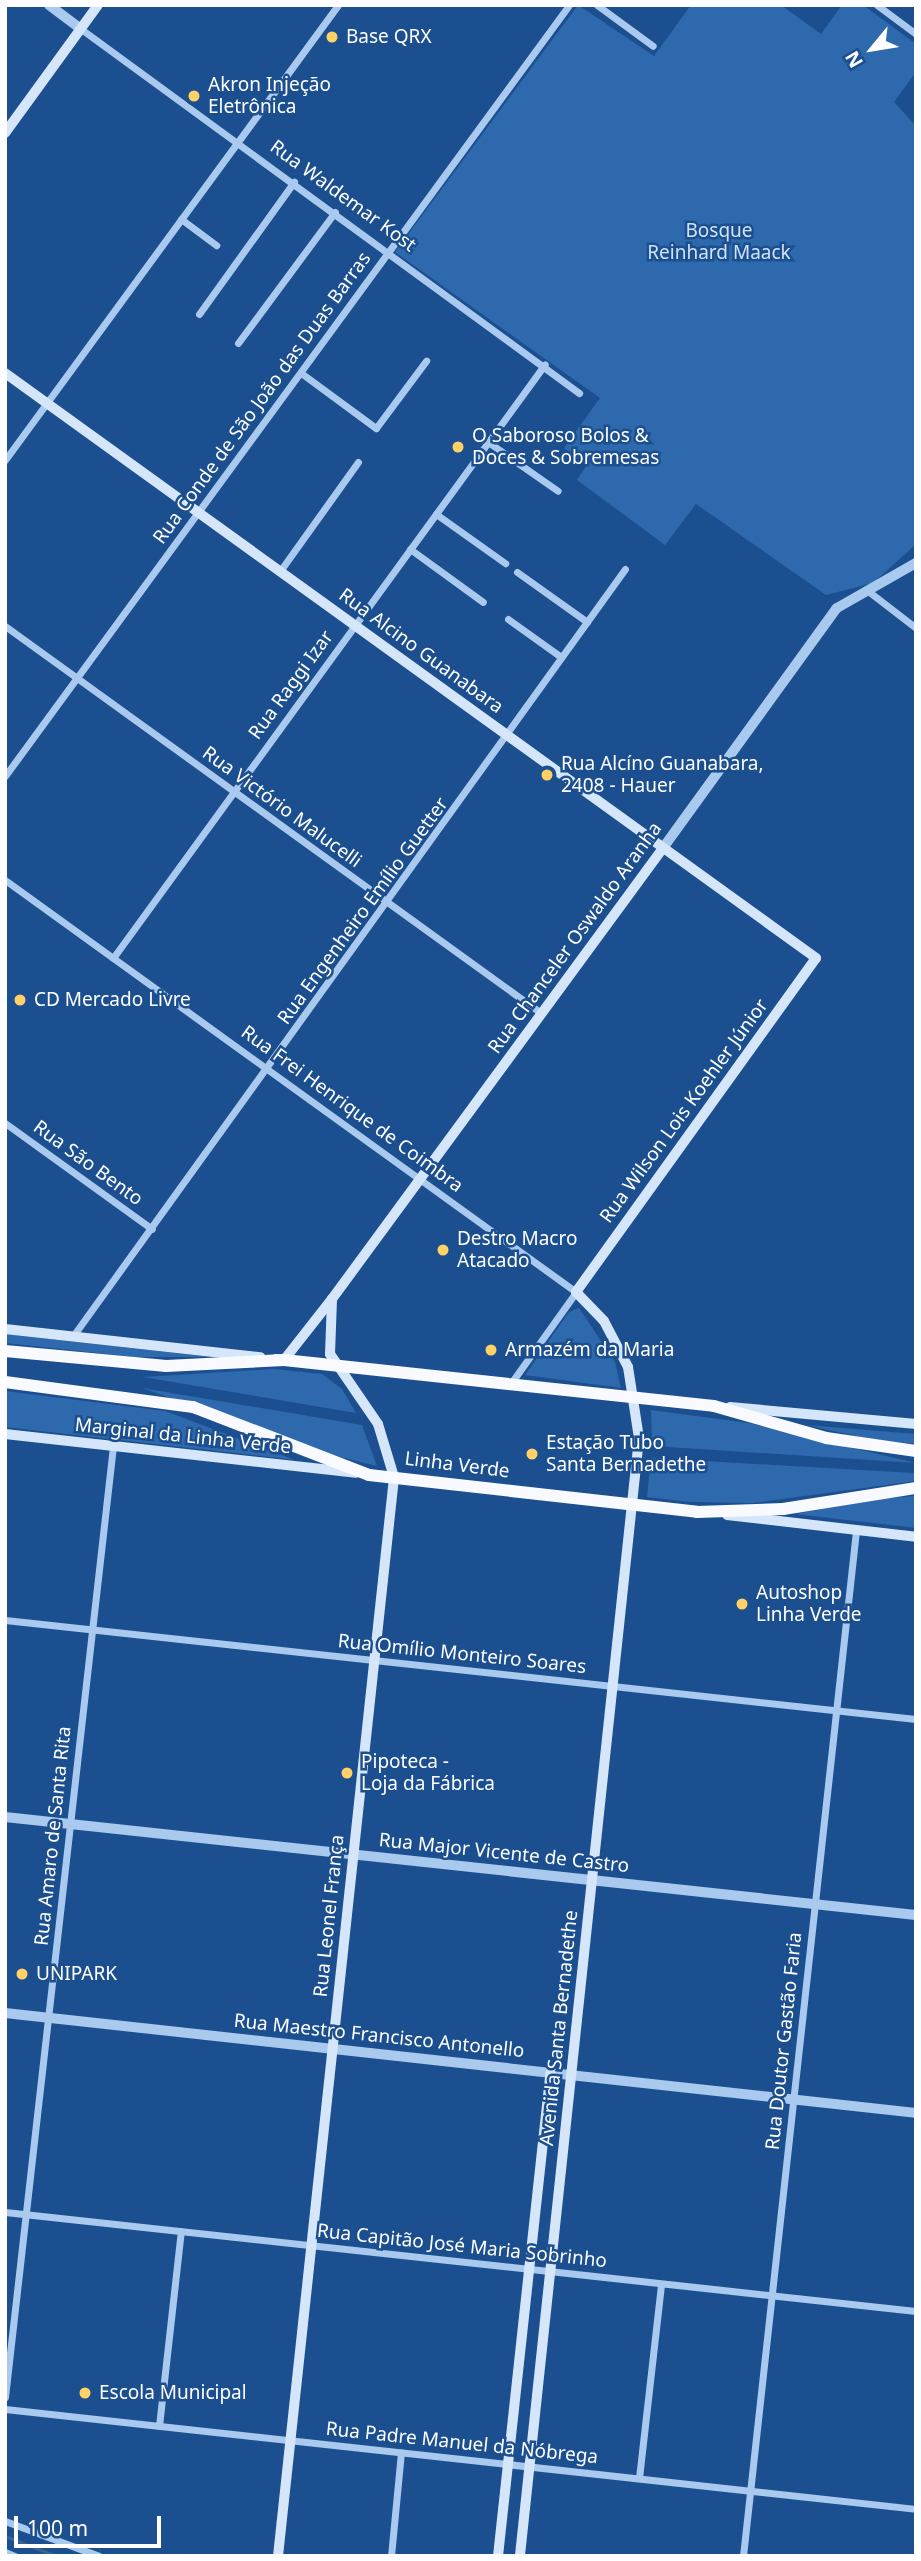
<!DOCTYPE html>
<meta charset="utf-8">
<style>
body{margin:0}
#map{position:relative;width:921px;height:2561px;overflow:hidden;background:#1b4f8f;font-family:"Noto Sans",sans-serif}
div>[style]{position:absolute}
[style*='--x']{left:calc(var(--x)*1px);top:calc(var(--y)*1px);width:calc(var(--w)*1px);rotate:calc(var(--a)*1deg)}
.green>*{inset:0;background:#2e69ad}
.stream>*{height:2.5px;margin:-1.25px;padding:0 1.25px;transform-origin:1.25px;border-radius:1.25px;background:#3c6290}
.minor>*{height:7px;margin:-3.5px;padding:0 3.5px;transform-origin:3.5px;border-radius:3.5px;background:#a9c9ee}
.tertiary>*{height:10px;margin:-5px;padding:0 5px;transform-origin:5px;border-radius:5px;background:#a9c9ee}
.secondary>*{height:10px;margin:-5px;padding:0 5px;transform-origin:5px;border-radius:5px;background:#d6e6fa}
.trunk>*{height:12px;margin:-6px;padding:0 6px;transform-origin:6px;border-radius:6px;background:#f8faff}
.dots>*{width:19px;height:19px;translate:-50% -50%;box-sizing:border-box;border:4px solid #1b4f8f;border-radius:50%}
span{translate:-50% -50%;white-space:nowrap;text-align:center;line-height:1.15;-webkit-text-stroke:5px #1b4f8f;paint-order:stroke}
.poi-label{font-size:19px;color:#fff}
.left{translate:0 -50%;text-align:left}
.street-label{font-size:19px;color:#fff}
.park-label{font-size:19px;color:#cfe3fa}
.frame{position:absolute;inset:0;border:7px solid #fff;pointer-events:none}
.north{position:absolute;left:837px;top:14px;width:70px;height:70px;-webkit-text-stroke:5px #1b4f8f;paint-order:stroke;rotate:240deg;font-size:19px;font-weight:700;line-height:28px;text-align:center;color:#fff}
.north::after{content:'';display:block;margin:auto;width:24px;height:32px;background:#fff;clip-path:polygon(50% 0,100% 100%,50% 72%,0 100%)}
.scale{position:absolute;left:14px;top:2516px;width:147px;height:32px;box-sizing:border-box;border:4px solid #fff;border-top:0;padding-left:9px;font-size:21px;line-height:24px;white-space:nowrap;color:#fff;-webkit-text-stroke:5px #1b4f8f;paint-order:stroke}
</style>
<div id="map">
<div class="green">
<div style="clip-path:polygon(578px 5px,654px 56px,691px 5px,781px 5px,821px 34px,842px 5px,863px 5px,916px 44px,916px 72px,894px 102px,916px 126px,916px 544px,873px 583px,826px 595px,696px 504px,665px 545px,577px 480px,587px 465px,564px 448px,600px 398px,395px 252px)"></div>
<div style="clip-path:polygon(579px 1308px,615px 1362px,621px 1388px,525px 1375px,569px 1312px)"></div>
<div style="clip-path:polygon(5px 1334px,212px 1357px,134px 1357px,5px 1343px)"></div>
<div style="clip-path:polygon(274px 1369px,322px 1374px,342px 1389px,356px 1413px,143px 1377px)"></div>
<div style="clip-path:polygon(142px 1388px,362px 1425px,377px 1466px,332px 1455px)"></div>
<div style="clip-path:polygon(5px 1391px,165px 1411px,295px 1460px,5px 1427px)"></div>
<div style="clip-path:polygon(651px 1410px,748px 1423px,916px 1463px,652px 1446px)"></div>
<div style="clip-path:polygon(806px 1425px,916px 1434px,916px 1444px,865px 1438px)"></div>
<div style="clip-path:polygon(651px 1458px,914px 1473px,916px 1481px,753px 1503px,690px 1502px,647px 1497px)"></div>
<div style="clip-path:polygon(916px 1496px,916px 1528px,795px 1514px,872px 1499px)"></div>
</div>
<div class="stream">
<div style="--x:5;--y:2536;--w:56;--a:21"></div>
</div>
<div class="minor">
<div style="--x:597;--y:5;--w:69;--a:36.2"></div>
<div style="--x:877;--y:5;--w:49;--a:36.6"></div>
<div style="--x:81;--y:29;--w:617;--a:36.16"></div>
<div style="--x:181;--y:219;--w:44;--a:36.6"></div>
<div style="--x:199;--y:314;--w:163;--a:-54.3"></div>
<div style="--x:238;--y:343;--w:163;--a:-53.5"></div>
<div style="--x:301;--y:373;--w:93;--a:36.3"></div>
<div style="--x:376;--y:428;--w:84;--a:-53.3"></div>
<div style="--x:488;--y:442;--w:85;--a:35"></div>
<div style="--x:5;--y:460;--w:564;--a:-53.8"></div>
<div style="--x:436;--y:514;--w:85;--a:35.4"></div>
<div style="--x:410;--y:549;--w:90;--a:36"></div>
<div style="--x:280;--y:571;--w:134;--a:-54.4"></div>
<div style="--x:517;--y:572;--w:86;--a:35.5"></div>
<div style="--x:868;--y:591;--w:61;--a:37.6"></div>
<div style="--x:508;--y:619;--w:65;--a:35.6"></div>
<div style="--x:5;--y:626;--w:661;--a:35.83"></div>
<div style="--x:5;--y:776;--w:955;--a:-53.81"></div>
<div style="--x:5;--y:880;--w:704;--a:35.81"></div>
<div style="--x:576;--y:1292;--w:115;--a:125.5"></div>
<div style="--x:113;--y:958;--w:734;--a:-53.97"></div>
<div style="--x:5;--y:1123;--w:181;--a:35.8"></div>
<div style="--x:73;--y:1336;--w:945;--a:-54.26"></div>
<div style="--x:5;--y:1620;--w:916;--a:6.2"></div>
<div style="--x:5;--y:2212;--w:916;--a:6.2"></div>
<div style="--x:5;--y:2397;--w:957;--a:-83.52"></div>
<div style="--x:5;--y:2409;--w:916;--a:6.26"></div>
<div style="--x:159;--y:2426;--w:196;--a:-83.6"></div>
<div style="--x:639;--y:2478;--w:195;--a:-83.5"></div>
<div style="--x:5;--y:2521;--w:100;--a:20.4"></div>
<div style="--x:5;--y:2552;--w:11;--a:22"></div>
<div style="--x:391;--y:2556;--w:104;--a:-84.5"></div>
<div style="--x:743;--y:2556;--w:1032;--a:-83.71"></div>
</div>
<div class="tertiary">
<div style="--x:49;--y:5;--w:40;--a:37"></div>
<div style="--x:663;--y:848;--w:296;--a:-54.1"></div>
<div style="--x:837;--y:608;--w:91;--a:-29.7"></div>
<div style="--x:5;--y:1817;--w:916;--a:6.14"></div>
<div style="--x:5;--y:2013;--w:916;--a:6.26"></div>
</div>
<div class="secondary">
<div style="--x:5;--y:133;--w:158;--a:-54"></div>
<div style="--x:5;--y:373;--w:1000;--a:35.8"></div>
<div style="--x:816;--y:958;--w:411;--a:125.7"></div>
<div style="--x:576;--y:1292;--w:40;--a:46"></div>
<div style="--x:604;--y:1321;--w:52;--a:62.4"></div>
<div style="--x:628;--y:1367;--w:72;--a:81.2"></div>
<div style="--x:639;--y:1438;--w:1124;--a:96.08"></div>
<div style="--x:5;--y:1329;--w:257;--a:6.3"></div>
<div style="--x:276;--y:1359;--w:8;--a:7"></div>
<div style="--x:284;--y:1360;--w:78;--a:-51.8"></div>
<div style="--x:332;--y:1299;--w:559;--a:-53.72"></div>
<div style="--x:730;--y:1407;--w:187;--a:5.2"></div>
<div style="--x:5;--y:1434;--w:353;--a:6.3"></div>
<div style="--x:727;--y:1515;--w:190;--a:6.6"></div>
<div style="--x:278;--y:2556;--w:1085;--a:-83.86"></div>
<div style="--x:394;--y:1477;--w:55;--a:-106.8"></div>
<div style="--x:378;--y:1424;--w:85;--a:-124.4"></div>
<div style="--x:330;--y:1354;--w:55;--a:-87.9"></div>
<div style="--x:498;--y:2556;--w:487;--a:-83.8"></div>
</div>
<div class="trunk">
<div style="--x:5;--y:1351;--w:162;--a:5.3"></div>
<div style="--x:166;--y:1366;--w:118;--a:-2.9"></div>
<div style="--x:284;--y:1360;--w:432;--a:6.1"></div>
<div style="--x:714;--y:1406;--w:116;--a:15.9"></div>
<div style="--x:826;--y:1438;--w:91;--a:8.2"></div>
<div style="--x:5;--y:1382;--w:190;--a:7.6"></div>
<div style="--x:193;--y:1407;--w:189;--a:21.1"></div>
<div style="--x:369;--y:1475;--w:330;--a:6.4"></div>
<div style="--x:697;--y:1512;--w:86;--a:-2"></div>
<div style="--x:783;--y:1509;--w:135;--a:-9"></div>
</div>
<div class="dots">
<div style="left:332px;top:37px;background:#ffd166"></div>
<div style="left:194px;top:96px;background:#ffd166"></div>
<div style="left:458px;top:447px;background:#ffd166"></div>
<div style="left:547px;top:775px;background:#ffd166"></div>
<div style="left:20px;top:1000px;background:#ffd166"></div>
<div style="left:443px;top:1250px;background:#ffd166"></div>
<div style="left:491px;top:1350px;background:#ffd166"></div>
<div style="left:532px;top:1454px;background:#ffd166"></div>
<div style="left:742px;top:1604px;background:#ffd166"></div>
<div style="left:347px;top:1773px;background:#ffd166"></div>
<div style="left:22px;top:1974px;background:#ffd166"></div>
<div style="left:85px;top:2393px;background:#ffd166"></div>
</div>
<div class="poi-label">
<span class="left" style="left:346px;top:37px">Base QRX</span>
<span class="left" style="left:208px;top:96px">Akron Injeção<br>Eletrônica</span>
<span class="left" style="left:472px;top:447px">O Saboroso Bolos &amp;<br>Doces &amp; Sobremesas</span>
<span class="left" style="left:561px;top:775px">Rua Alcíno Guanabara,<br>2408 - Hauer</span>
<span class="left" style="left:34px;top:1000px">CD Mercado Livre</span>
<span class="left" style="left:457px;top:1250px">Destro Macro<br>Atacado</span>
<span class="left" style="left:505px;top:1350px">Armazém da Maria</span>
<span class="left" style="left:546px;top:1454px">Estação Tubo<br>Santa Bernadethe</span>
<span class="left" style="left:756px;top:1604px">Autoshop<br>Linha Verde</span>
<span class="left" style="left:361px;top:1773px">Pipoteca -<br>Loja da Fábrica</span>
<span class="left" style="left:36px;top:1974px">UNIPARK</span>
<span class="left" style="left:99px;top:2393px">Escola Municipal</span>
</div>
<div class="street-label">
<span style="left:343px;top:196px;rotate:36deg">Rua Waldemar Kost</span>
<span style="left:262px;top:398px;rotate:-54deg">Rua Conde de São João das Duas Barras</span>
<span style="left:421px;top:651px;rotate:36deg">Rua Alcino Guanabara</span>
<span style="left:291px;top:685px;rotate:-54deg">Rua Raggi Izar</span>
<span style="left:282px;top:807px;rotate:36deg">Rua Victório Malucelli</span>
<span style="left:363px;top:911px;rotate:-54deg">Rua Engenheiro Emílio Guetter</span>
<span style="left:575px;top:938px;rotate:-54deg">Rua Chanceler Oswaldo Aranha</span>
<span style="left:352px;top:1109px;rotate:36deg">Rua Frei Henrique de Coimbra</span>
<span style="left:684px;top:1111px;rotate:-54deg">Rua Wilson Lois Koehler Júnior</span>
<span style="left:88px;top:1163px;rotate:36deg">Rua São Bento</span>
<span style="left:183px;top:1436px;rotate:6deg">Marginal da Linha Verde</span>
<span style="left:457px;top:1465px;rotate:7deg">Linha Verde</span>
<span style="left:462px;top:1654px;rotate:6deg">Rua Omílio Monteiro Soares</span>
<span style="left:53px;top:1836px;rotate:-84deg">Rua Amaro de Santa Rita</span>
<span style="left:504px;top:1853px;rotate:6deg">Rua Major Vicente de Castro</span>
<span style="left:329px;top:1916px;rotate:-84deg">Rua Leonel França</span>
<span style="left:559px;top:2028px;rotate:-84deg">Avenida Santa Bernadethe</span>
<span style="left:379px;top:2036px;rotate:6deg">Rua Maestro Francisco Antonello</span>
<span style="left:784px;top:2041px;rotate:-84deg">Rua Doutor Gastão Faria</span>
<span style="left:462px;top:2246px;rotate:6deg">Rua Capitão José Maria Sobrinho</span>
<span style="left:462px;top:2443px;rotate:6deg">Rua Padre Manuel da Nóbrega</span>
</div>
<div class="park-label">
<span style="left:719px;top:242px">Bosque<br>Reinhard Maack</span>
</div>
<div class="frame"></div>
<div class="north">N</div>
<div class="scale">100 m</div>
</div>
